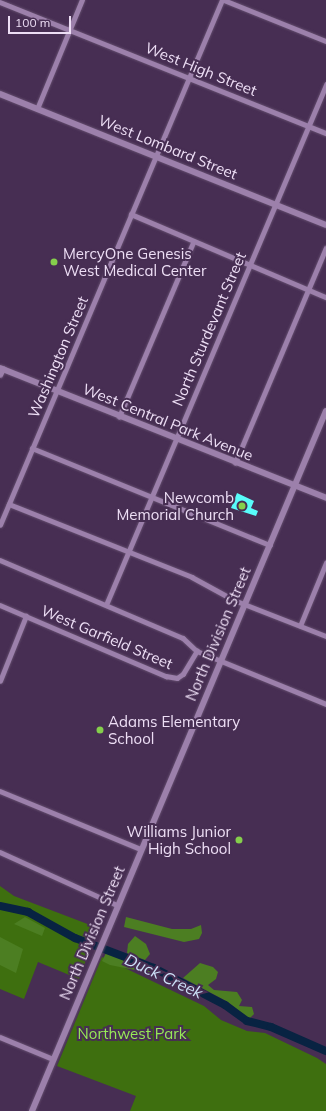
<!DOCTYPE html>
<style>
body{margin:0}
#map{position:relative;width:326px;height:1111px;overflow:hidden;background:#472e53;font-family:Mulish,sans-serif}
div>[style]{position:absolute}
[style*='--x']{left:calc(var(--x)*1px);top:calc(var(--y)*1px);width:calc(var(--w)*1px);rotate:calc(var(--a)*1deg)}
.green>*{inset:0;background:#3e6f0f}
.forest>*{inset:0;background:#4c7e22}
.river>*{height:8px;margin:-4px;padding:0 4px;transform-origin:4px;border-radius:4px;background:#082342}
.building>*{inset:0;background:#58fcfa}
.roads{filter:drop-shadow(0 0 1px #634d6d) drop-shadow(0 0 1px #634d6d)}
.street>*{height:4.5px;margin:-2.25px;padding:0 2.25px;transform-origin:2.25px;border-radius:2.25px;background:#9c80ab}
.secondary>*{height:6px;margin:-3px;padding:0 3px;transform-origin:3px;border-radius:3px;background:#9c80ab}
.dots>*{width:11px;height:11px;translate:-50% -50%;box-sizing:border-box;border:2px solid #472e53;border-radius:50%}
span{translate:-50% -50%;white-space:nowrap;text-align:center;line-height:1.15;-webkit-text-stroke:4px #472e53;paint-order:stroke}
.street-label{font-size:15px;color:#eddef5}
.poi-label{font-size:15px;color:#eddef5}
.left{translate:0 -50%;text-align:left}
.right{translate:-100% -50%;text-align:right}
.park-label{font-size:15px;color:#97ea57}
.water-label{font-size:16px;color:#cde1f9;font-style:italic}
.scale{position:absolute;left:8px;top:16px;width:63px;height:18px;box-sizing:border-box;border:2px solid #eddef5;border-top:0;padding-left:5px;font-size:12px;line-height:14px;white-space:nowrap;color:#eddef5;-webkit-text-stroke:3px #472e53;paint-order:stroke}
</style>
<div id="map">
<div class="green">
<div style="clip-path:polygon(0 886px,14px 896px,98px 928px,79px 979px,38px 962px,24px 999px,0 989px)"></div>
<div style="clip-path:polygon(102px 957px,204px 1006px,221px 1020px,247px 1031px,265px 1033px,317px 1058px,326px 1064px,326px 1111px,130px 1111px,136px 1096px,57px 1066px)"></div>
</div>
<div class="forest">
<div style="clip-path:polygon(25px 917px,45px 928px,42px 936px,14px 924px)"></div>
<div style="clip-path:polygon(126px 917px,172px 929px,191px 929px,201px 925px,202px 933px,199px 939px,184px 942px,124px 927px)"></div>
<div style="clip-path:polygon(135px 936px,146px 944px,150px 954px,145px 960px,127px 953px,128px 944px)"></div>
<div style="clip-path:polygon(0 937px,23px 949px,16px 973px,0 965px)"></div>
<div style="clip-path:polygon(106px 953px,131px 963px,155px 974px,110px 965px,102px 961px)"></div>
<div style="clip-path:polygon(200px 963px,213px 967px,218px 972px,216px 979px,208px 985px,214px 990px,237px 992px,242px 1000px,239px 1006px,252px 1007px,254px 1014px,249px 1019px,228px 1002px,183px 978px)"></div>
</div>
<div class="river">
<div style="--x:0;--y:906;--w:29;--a:12"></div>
<div style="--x:28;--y:912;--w:54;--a:29"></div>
<div style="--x:75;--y:938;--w:85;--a:20.8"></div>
<div style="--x:154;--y:968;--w:80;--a:27.5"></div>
<div style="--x:225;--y:1005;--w:27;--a:36"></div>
<div style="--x:247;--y:1021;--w:25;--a:14"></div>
<div style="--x:271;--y:1027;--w:60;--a:23.6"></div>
</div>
<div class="building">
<div style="clip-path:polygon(237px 493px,254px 501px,251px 508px,258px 511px,256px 516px,231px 508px)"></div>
</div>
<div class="roads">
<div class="street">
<div style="--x:224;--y:0;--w:110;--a:21.9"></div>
<div style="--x:0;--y:2;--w:351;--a:21.9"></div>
<div style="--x:37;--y:109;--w:118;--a:-67.6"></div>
<div style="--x:131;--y:214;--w:212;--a:23.1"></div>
<div style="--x:0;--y:375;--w:7;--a:-63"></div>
<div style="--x:119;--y:417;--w:189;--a:-67"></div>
<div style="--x:32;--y:448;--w:257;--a:22.2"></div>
<div style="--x:235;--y:463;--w:233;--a:-67.1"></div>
<div style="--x:9;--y:504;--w:197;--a:21.7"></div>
<div style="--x:192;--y:577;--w:48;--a:28.7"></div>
<div style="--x:234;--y:600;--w:99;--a:21.4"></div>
<div style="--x:0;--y:525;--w:570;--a:-67.08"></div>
<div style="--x:0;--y:560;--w:199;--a:23.1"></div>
<div style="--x:183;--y:638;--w:19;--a:43"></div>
<div style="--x:197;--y:651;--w:139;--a:22.3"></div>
<div style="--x:0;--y:605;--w:181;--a:23.2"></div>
<div style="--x:166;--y:676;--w:11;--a:10"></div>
<div style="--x:177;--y:678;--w:7;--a:-34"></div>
<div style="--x:183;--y:674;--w:27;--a:-59"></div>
<div style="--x:106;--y:605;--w:565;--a:-67.07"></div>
<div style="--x:300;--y:626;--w:68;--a:-67.6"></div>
<div style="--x:0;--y:681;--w:70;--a:-68.2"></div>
<div style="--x:0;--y:791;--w:152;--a:22.4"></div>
<div style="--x:0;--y:852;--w:128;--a:24.4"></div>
<div style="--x:0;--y:1037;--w:57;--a:22.5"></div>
</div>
<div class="secondary">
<div style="--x:0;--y:94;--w:351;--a:21.9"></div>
<div style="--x:0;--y:368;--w:351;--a:21.7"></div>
<div style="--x:32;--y:1111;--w:759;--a:-67.22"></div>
</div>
</div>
<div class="dots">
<div style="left:54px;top:262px;background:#85cf4c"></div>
<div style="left:242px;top:506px;background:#85cf4c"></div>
<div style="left:100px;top:730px;background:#85cf4c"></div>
<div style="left:239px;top:840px;background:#85cf4c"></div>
</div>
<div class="street-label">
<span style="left:201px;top:69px;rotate:22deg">West High Street</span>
<span style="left:168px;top:147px;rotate:22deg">West Lombard Street</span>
<span style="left:209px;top:329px;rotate:-67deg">North Sturdevant Street</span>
<span style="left:58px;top:357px;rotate:-67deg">Washington Street</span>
<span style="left:168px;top:422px;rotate:22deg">West Central Park Avenue</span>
<span style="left:218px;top:634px;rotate:-67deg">North Division Street</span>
<span style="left:107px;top:637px;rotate:23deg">West Garfield Street</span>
<span style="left:92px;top:933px;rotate:-67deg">North Division Street</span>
</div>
<div class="poi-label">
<span class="left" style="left:63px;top:262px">MercyOne Genesis<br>West Medical Center</span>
<span class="right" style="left:234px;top:506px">Newcomb<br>Memorial Church</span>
<span class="left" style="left:108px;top:730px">Adams Elementary<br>School</span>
<span class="right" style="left:231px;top:840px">Williams Junior<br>High School</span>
</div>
<div class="park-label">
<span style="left:132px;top:1034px">Northwest Park</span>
</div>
<div class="water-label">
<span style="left:164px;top:976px;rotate:25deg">Duck Creek</span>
</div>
<div class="scale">100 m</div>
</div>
